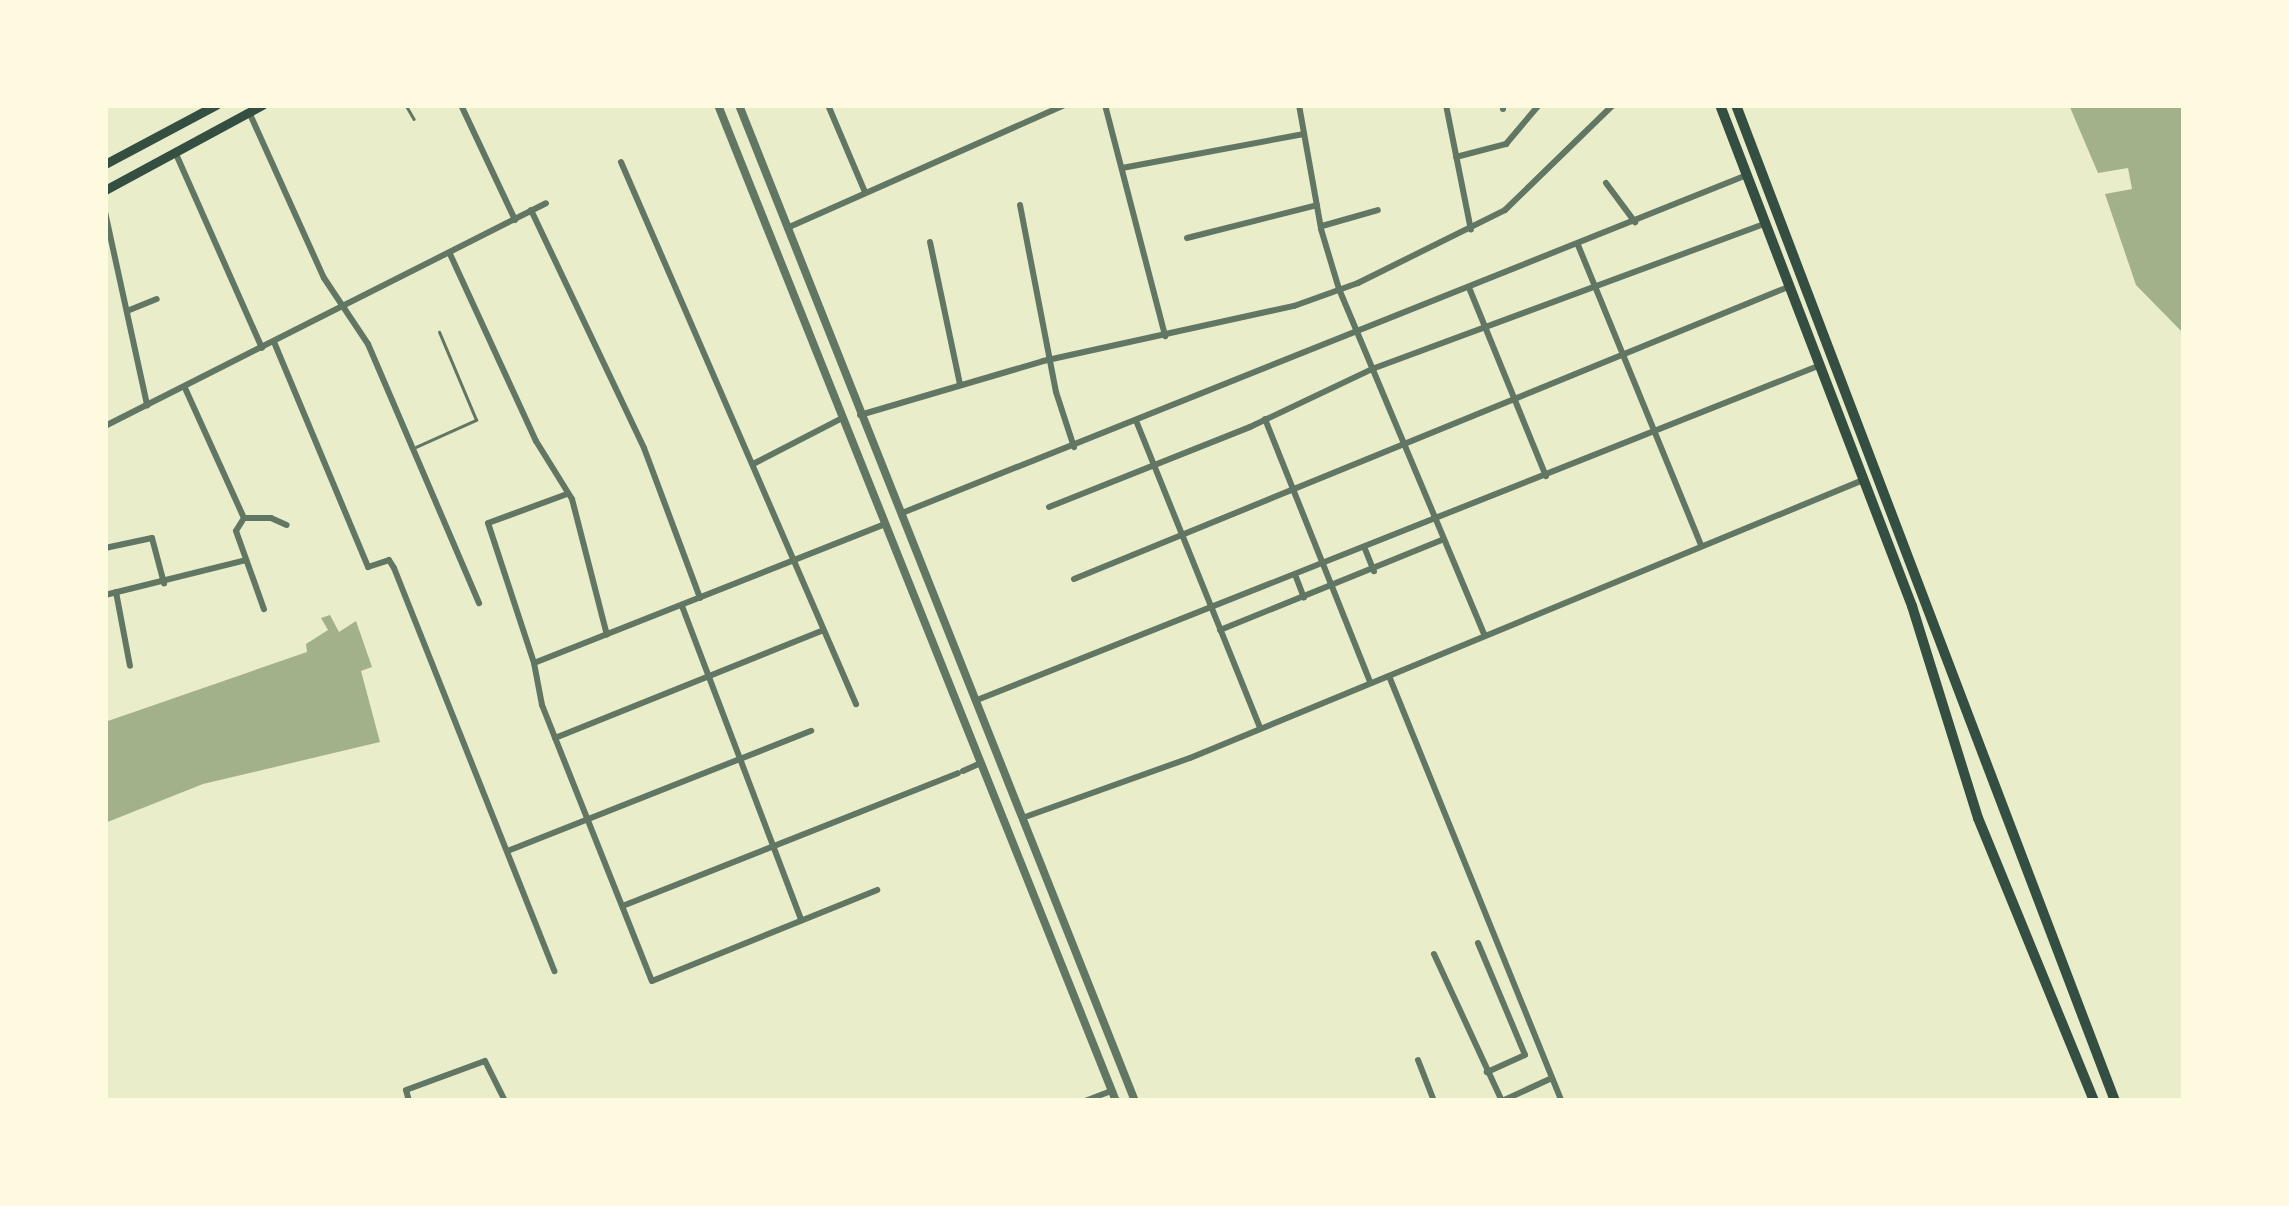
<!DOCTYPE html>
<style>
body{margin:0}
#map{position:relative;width:2289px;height:1206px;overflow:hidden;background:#e9edc9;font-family:"PT Sans",sans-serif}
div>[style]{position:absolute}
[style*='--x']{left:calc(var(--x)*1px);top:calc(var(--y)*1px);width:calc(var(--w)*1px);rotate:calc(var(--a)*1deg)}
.water>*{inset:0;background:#a3b18a}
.service>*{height:2.5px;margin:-1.25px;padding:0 1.25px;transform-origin:1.25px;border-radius:1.25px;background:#617663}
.minor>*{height:6px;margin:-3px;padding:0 3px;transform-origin:3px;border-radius:3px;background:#617663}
.tertiary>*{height:8px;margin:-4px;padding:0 4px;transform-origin:4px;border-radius:4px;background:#617663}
.primary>*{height:9px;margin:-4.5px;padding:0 4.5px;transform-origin:4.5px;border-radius:4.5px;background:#344e41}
.trunk>*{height:10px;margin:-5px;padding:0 5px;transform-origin:5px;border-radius:5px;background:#344e41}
span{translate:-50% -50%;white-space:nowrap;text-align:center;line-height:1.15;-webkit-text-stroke:9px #fefae0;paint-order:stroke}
.frame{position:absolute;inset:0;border:108px solid #fefae0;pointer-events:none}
</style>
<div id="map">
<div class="water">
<div style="clip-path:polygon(2069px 105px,2184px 105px,2184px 334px,2136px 285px,2105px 194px,2132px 189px,2128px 168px,2098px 173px)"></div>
<div style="clip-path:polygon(330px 615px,339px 632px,356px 621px,372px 667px,361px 671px,380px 742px,203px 784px,105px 823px,105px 722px,307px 652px,306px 644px,328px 630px,321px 618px)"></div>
</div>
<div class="service">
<div style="--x:406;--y:105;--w:16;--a:60"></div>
<div style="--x:416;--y:447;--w:66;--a:-24.2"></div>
<div style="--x:476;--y:420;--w:95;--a:-112.8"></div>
</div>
<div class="minor">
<div style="--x:461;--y:105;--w:127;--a:64.8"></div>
<div style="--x:828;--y:105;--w:95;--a:67"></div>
<div style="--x:1105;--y:105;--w:239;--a:75.4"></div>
<div style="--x:1299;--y:105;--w:126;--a:79.9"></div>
<div style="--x:1321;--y:229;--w:63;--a:73.3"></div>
<div style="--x:1339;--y:289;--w:374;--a:67.2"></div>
<div style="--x:1446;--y:105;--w:127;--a:78.7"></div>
<div style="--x:1503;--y:105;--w:4;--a:90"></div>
<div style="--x:249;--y:112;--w:182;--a:65.7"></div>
<div style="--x:324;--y:278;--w:79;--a:56.3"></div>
<div style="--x:368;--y:344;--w:282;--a:66.8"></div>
<div style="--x:176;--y:154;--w:212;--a:66.1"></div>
<div style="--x:1456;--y:157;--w:52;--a:-14.6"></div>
<div style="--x:1506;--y:144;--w:51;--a:-49.8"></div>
<div style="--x:621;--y:162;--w:591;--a:66.56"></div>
<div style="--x:1122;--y:168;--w:185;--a:-10.6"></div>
<div style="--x:1606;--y:183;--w:49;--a:53.4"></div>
<div style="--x:1020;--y:205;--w:190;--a:79.1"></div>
<div style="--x:1056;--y:392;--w:58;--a:71.9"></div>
<div style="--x:531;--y:210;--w:263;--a:64.6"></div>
<div style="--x:644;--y:448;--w:160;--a:69.5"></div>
<div style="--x:105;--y:212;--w:198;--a:77.7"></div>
<div style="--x:1322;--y:226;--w:58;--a:-15.9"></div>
<div style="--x:787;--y:228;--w:303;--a:-23.9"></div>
<div style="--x:1187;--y:238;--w:134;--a:-14.2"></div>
<div style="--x:930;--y:242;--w:145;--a:78.1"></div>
<div style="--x:1578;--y:245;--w:324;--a:67.7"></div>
<div style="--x:450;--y:254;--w:206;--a:65.3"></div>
<div style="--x:536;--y:441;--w:68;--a:58.2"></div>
<div style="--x:572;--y:499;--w:140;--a:75.6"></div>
<div style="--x:1470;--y:290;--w:201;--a:67.8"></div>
<div style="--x:127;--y:311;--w:32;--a:-22"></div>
<div style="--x:274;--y:342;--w:244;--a:67.3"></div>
<div style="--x:368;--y:567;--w:22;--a:-18"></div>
<div style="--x:389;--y:560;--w:9;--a:58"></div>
<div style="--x:394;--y:568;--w:434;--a:68.3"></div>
<div style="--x:185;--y:388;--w:143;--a:65.6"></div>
<div style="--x:244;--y:518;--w:15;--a:122"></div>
<div style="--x:236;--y:531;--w:83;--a:70.3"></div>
<div style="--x:860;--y:415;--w:191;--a:-16.4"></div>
<div style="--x:1043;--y:361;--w:257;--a:-12.4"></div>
<div style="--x:1294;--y:306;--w:68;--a:-19.8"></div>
<div style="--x:1358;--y:283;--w:164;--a:-26.4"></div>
<div style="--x:1505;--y:210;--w:151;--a:-44.2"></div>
<div style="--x:1265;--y:419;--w:283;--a:68.2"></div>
<div style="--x:1137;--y:423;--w:329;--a:68"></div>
<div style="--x:105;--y:426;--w:494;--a:-26.8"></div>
<div style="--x:755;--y:463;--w:98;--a:-27.3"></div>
<div style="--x:567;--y:494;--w:84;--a:159.8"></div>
<div style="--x:488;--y:523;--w:147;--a:71.8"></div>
<div style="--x:534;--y:663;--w:43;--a:79.2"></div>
<div style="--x:542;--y:705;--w:297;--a:68.3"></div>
<div style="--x:652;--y:981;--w:243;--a:-22"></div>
<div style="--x:1049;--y:507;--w:216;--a:-21.7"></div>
<div style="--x:1250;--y:427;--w:135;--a:-25.4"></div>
<div style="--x:1372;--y:369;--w:418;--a:-20.3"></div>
<div style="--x:902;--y:513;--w:910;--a:-21.8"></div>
<div style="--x:244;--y:518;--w:27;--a:0"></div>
<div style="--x:271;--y:518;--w:17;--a:24"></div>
<div style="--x:105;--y:548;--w:48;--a:-12"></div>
<div style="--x:152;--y:538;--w:47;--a:75.1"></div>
<div style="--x:1365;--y:549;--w:24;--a:68"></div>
<div style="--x:1296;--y:577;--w:22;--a:69"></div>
<div style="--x:1074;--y:579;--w:771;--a:-22.24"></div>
<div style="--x:116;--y:592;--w:75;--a:79.3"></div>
<div style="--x:105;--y:595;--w:145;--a:-13.9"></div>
<div style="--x:682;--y:606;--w:336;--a:69.2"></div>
<div style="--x:1220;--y:630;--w:240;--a:-22.1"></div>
<div style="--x:534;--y:663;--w:378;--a:-21.6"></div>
<div style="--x:1389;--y:676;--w:459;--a:67.9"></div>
<div style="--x:977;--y:700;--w:905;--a:-21.66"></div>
<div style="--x:555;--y:738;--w:289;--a:-21.9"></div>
<div style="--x:963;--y:771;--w:17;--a:-24"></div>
<div style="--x:1025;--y:817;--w:175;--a:-19.7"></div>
<div style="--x:1190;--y:758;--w:728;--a:-22.44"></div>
<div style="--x:510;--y:850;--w:324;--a:-21.6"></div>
<div style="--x:625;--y:905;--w:358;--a:-21.6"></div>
<div style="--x:1478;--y:943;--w:121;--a:67.2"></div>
<div style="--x:1525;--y:1055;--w:42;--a:155.9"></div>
<div style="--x:1434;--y:954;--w:162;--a:65.2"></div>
<div style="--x:1418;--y:1060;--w:44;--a:68.7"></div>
<div style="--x:409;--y:1101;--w:11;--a:-105"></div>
<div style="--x:406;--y:1090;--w:84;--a:-20.2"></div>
<div style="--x:485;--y:1061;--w:45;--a:63.4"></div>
<div style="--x:1085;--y:1101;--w:28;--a:-21"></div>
<div style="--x:1502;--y:1101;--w:55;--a:-24.7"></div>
</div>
<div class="tertiary">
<div style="--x:718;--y:105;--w:1073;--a:68.22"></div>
<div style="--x:739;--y:105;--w:1072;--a:68.32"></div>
</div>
<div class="primary">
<div style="--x:105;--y:164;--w:126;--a:-28"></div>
<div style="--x:105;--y:190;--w:179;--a:-28.4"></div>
</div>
<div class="trunk">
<div style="--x:1720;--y:105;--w:537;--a:69.03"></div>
<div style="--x:1912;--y:606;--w:222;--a:72.7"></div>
<div style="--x:1978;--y:818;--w:306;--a:67.7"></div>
<div style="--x:1736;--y:105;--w:1066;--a:69.17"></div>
</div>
<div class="frame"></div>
</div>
